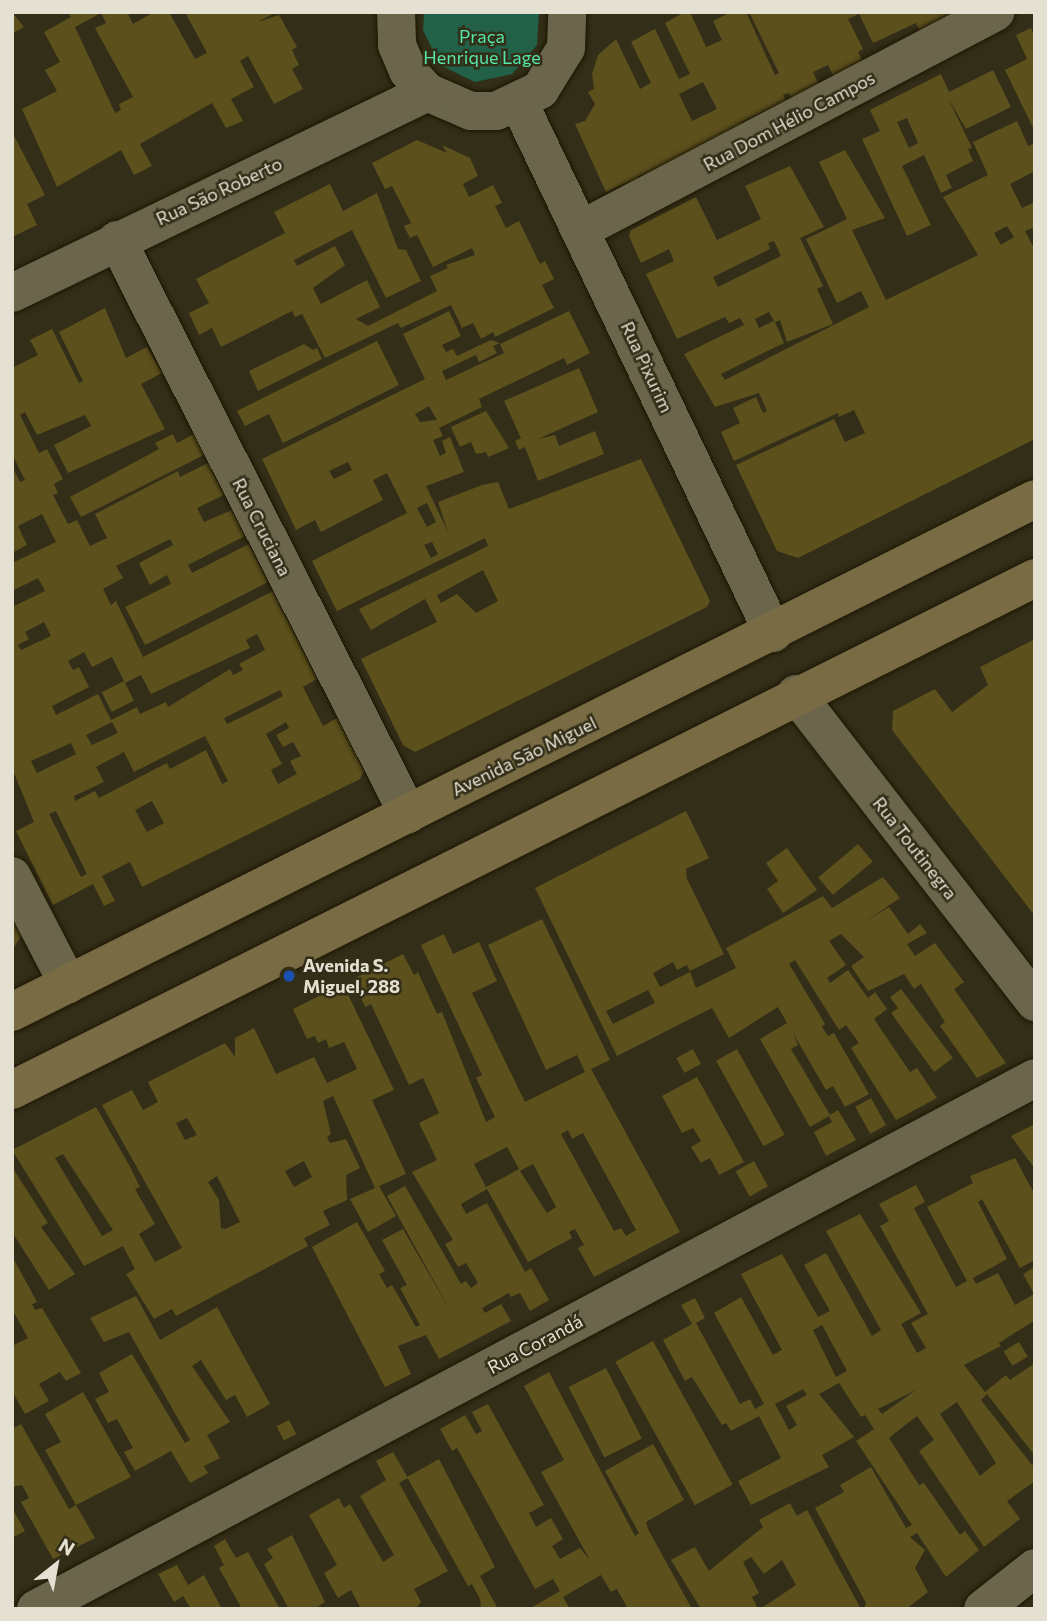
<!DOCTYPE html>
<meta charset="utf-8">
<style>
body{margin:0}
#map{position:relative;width:1047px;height:1621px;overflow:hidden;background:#332e17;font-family:Commissioner,sans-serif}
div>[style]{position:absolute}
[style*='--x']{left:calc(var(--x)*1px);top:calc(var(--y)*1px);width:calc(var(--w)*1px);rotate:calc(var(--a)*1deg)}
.green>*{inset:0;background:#226147}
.building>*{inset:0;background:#5c501d;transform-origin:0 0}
.roads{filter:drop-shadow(0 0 2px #1b1602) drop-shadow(0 0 2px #1b1602)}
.street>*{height:38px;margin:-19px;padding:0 19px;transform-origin:19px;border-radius:19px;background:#6b654c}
.secondary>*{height:38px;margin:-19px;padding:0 19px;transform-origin:19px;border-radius:19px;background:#796c45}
.dots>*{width:19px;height:19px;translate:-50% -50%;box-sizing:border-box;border:4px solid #332e17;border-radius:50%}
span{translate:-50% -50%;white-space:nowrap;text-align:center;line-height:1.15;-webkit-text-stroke:5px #332e17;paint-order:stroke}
.park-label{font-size:18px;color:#56e5ab}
.street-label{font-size:18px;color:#e4e1d3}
.poi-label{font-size:18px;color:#e4e1d3;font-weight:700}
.left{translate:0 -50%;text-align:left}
.frame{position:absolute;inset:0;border:14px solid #e4e1d3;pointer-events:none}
.north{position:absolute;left:21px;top:1530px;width:70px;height:70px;-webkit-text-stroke:5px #332e17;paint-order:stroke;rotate:31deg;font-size:19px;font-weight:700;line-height:28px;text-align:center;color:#e4e1d3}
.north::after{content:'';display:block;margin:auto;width:24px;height:32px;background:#e4e1d3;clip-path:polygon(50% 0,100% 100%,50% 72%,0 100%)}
</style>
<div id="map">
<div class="green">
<div style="clip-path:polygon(424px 12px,539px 12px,537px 45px,512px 74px,475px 82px,440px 65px,423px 30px)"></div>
</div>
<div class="building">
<div style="clip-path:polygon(12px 12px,24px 27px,12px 34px)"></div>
<div style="clip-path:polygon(evenodd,68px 12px,127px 12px,133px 24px,154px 12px,169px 12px,195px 59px,207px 53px,185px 12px,276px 12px,258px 22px,279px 15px,297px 47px,292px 50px,299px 65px,292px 69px,303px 89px,274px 104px,248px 56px,240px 61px,254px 87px,231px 99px,243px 121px,226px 128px,212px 103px,140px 144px,152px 166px,134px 175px,121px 150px,57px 187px,22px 109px,57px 91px,45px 70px,60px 62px,44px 32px,71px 17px,68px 12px,101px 13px,106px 23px,95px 28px,133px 97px,119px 104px,121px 110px,115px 113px,75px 27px,101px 13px)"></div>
<div style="clip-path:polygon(evenodd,685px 12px,690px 12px,706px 47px,722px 40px,713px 21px,731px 12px,746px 12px,775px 75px,779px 73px,749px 12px,969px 12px,922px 36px,916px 23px,873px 43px,859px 14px,848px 19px,863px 49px,858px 52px,865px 66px,836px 81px,828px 65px,813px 72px,821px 89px,793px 103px,789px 93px,783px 95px,786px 101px,741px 122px,744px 128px,637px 177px,640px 184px,633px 187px,630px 181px,606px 192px,575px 124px,585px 121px,595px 104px,588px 92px,594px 89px,592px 74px,598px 55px,616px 39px,640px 89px,651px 83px,631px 42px,655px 29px,679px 79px,690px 74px,665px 23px,685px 12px,703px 82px,717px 109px,692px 121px,679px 94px,703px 82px)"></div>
<div style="clip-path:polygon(1031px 28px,1035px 37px,1035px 132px,1005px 70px,1027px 59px,1016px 35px)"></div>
<div style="clip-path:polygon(evenodd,993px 70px,1011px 107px,966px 129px,948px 98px,972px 148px,968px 149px,973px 161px,946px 175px,952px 188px,941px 193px,924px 155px,902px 166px,931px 225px,907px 236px,862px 139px,880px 131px,870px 110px,941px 74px,949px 92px,993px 70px,907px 118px,918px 143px,909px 148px,897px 122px,907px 118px)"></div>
<div style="clip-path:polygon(evenodd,1017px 121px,1028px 146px,1035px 143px,1035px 171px,1010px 184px,1022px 208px,1035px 202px,1035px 233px,1032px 228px,1025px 231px,1035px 250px,1035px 439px,798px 558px,777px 551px,736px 465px,834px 419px,845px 442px,865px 433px,854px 410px,839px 417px,838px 413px,734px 461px,721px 432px,740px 423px,733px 408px,756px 397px,763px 413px,767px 411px,759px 393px,715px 407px,684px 354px,744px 325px,740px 318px,729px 323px,725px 317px,677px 339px,646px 274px,674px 261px,669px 249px,641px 263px,629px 236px,631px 230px,696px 197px,717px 240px,761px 219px,745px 186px,790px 166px,824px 227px,800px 238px,823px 286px,817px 289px,833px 324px,787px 342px,780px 320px,775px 322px,784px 343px,721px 374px,725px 380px,869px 307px,861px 291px,837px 303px,806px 239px,847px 219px,819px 162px,845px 150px,885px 218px,852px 230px,886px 300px,978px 255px,943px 197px,988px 175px,973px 142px,1017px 121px,1007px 226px,1014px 237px,1001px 245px,994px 233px,1007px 226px,1017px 121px,774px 241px,781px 256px,718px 287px,713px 277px,770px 249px,768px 243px,774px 241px,1017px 121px,769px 312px,774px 321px,759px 328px,755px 319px,769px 312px)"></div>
<div style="clip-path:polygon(12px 132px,45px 195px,27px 204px,37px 225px,12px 237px)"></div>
<div style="clip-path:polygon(417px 140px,447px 153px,442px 145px,470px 158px,478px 176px,463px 184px,469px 197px,493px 185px,502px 203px,495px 206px,506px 228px,519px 221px,540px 264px,545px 261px,554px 279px,542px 285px,554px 308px,495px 337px,493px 332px,481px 339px,473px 323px,462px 328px,451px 305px,401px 328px,398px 323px,325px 358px,302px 314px,295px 317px,292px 311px,221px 347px,212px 328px,199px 335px,189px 313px,209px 303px,196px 279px,285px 233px,274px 212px,330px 184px,343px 211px,377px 193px,398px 249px,406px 250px,421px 281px,386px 298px,352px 230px,294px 260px,297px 266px,335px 246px,345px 265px,313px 288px,321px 304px,367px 280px,380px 307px,356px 319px,368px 326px,437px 291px,430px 276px,448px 268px,446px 265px,475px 255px,472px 248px,433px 267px,417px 235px,410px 238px,404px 226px,411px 223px,392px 186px,385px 189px,372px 163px)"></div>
<div style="clip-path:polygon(evenodd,105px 308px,126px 358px,147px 347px,162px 373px,141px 384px,165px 429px,68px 473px,54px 445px,91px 426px,85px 415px,37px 435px,25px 412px,20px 415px,39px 453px,47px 449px,63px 479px,54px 484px,58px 493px,53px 495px,68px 524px,77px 520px,90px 546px,107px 538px,95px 514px,178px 471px,180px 477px,208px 463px,224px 495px,197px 508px,204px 522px,232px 510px,245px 536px,188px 565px,192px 573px,249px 544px,268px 582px,145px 645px,125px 607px,171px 584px,167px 575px,150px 585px,139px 563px,173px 545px,170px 539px,116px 566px,123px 578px,103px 589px,111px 605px,116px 601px,143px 657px,273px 591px,317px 679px,303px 687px,323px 726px,337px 718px,364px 771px,360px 779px,142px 887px,130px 862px,102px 876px,115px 901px,104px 906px,93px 884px,53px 905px,16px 831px,34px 822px,12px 768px,12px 607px,45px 591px,38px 578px,12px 591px,12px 563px,56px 542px,42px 514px,18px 526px,27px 545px,12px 553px,12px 466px,20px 482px,25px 480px,12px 454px,12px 368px,38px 355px,30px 340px,52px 329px,79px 383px,83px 381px,59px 332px,105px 308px,44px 622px,51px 636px,21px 650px,18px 645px,29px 639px,25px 632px,44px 622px,105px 308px,257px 634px,265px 650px,239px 664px,243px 670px,233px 675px,230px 669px,168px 707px,166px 702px,140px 714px,137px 707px,111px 720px,98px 694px,56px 715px,52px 706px,89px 687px,79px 667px,73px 670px,68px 661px,84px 652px,92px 667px,112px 657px,125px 683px,141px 675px,151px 694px,250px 648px,246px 640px,257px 634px,105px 308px,280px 690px,283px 696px,262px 707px,227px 724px,224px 718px,280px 690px,105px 308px,112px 722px,118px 733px,92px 745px,86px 735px,112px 722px,105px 308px,286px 722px,289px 728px,276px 735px,283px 747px,293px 742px,301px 756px,290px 761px,297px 774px,278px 784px,271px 770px,282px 764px,266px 734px,286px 722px,105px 308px,205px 736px,228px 781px,222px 784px,206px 750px,170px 769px,167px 763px,99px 798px,95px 791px,75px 801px,74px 796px,104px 782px,96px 767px,124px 752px,134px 772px,205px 736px,105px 308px,71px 743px,76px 754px,37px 773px,31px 761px,71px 743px,105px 308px,152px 801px,164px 823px,147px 832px,135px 810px,152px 801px,105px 308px,56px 811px,87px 874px,81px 877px,49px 814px,56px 811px)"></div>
<div style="clip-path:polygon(evenodd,449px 311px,461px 336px,442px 345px,446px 352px,453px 349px,457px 356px,491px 340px,500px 343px,493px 346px,497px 353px,479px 362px,476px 355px,442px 371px,446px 380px,504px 353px,500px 344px,569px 311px,590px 353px,567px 365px,564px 358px,479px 399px,482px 407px,439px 428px,443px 436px,433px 440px,440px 456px,446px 453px,442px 441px,450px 437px,464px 472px,426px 486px,448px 532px,438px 502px,482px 485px,498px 482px,509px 509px,641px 459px,710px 601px,707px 607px,415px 752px,403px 745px,361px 659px,437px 622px,425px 599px,371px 630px,359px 609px,488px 546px,485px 538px,337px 611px,312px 561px,407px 513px,387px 473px,373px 480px,383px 500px,321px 532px,315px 520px,296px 530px,262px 459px,425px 379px,403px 334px,449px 311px,429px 406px,437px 420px,420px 422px,415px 414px,429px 406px,449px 311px,348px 462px,352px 470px,334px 479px,329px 471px,348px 462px,449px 311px,427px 503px,436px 522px,427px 527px,417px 508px,427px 503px,449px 311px,432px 542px,438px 554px,431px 558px,424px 545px,432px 542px,449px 311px,483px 570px,498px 601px,476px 613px,457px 594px,441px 603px,437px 595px,483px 570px)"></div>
<div style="clip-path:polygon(377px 341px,399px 385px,283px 443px,269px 414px,245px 426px,237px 411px)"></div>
<div style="clip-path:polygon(304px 344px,313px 350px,317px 348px,322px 359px,258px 391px,249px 371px)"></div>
<div style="clip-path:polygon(579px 368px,598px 412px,538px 439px,555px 435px,559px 446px,595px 431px,604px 454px,538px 481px,525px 447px,519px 450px,515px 441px,521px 438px,504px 401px)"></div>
<div style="clip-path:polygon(486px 411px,509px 448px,488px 457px,486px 452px,476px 454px,471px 442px,460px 447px,451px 427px)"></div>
<div style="clip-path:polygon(173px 434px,177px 443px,194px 434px,204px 455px,81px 517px,70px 497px,159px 449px,155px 443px)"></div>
<div style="clip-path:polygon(1035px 639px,1035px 916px,892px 730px,893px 711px,935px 689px,952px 712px,988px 685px,980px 667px)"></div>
<div style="left:124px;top:681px;width:22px;height:25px;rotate:63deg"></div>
<div style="clip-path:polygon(evenodd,686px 811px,709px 858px,686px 869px,687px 879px,724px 954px,690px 971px,687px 965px,677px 970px,673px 962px,653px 973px,660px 987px,690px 972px,696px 988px,736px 968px,726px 948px,823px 896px,832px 908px,883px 877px,900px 898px,866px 921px,889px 907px,908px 934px,920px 924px,927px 933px,907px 944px,915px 956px,935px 943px,964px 982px,954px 989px,1006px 1063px,977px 1078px,940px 1026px,945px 1022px,921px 984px,914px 989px,904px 974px,868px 991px,851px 966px,864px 957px,841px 934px,829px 941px,846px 965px,827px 978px,830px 983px,848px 970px,868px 998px,875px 992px,887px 1009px,874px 1019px,910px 1072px,917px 1068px,937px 1098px,896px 1120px,851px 1048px,859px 1043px,846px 1025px,839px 1030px,795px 960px,789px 964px,825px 1024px,822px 1027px,828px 1036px,834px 1033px,869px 1094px,845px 1107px,833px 1086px,826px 1090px,793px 1033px,798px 1045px,791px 1049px,830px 1115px,838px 1110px,856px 1140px,826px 1156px,814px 1132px,832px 1122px,829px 1116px,810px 1127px,760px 1039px,787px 1023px,778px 1007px,729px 1038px,712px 1008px,617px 1056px,535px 888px,686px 811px,648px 990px,655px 1003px,613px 1024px,606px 1011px,648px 990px)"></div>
<div style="left:858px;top:844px;width:23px;height:52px;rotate:50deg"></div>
<div style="clip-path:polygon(787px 848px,817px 890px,783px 913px,767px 889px,778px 881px,766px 863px)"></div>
<div style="clip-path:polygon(12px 914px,22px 935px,12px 950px)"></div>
<div style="clip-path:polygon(evenodd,542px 919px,610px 1060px,591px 1069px,680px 1232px,594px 1277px,578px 1248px,584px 1245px,575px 1229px,569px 1232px,572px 1238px,528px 1262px,487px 1189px,461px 1204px,466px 1214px,487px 1203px,525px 1272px,531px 1268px,549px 1300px,530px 1311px,520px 1293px,511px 1297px,509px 1293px,482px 1308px,485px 1313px,501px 1304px,511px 1321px,439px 1359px,426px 1335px,398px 1346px,411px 1374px,385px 1387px,312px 1247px,357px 1222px,385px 1271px,379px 1274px,387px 1288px,392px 1285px,416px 1327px,420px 1325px,400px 1288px,407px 1285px,382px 1240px,403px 1229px,451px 1312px,387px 1196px,405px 1186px,461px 1284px,466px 1281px,471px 1288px,478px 1283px,466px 1263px,458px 1267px,445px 1244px,453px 1240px,412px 1172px,437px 1160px,419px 1123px,439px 1113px,423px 1078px,409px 1085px,371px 1004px,365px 1007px,353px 979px,403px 954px,414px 975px,418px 972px,437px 1014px,442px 1012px,486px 1122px,495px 1117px,476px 1078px,482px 1075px,421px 945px,444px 934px,453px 954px,479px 942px,497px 981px,472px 993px,525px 1102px,585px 1072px,577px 1055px,546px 1070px,488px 945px,542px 919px,568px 1130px,572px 1139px,583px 1133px,636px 1230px,626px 1236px,621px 1228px,614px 1231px,561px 1134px,568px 1130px,542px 919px,507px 1147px,519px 1169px,486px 1187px,474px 1164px,507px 1147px,542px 919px,533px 1164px,556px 1207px,547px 1213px,520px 1171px,533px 1164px)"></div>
<div style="clip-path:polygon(evenodd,343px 984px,394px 1090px,372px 1100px,406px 1174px,379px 1186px,396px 1216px,368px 1232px,350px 1199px,375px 1188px,333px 1096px,323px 1101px,331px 1134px,327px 1137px,330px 1143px,346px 1139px,360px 1168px,346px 1175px,347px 1200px,323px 1211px,330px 1225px,304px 1238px,308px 1246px,176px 1316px,172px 1309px,154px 1319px,126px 1274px,135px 1269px,123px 1246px,84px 1266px,12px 1150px,96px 1107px,129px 1165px,140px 1187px,135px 1189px,155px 1224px,139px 1234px,155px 1262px,182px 1248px,102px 1105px,132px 1090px,143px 1110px,158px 1102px,148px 1082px,225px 1043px,235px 1057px,235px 1038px,254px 1028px,276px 1074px,314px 1057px,327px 1083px,357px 1069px,344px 1042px,329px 1048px,326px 1039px,318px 1043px,315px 1036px,307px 1039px,293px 1009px,343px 984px,187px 1118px,197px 1135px,185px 1140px,176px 1123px,187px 1118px,343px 984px,63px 1154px,113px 1230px,102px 1236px,55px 1158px,63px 1154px,343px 984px,304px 1161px,312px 1177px,294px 1187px,285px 1171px,304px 1161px,343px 984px,217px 1176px,240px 1222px,225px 1229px,221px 1228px,219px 1200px,208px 1182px,217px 1176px)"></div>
<div style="clip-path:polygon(901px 989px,953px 1058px,934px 1072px,891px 1013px,898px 1008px,890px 997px)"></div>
<div style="left:693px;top:1049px;width:17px;height:19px;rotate:62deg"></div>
<div style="left:737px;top:1049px;width:98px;height:24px;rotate:61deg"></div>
<div style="clip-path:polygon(697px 1077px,744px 1162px,719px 1175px,710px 1158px,701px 1163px,691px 1147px,701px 1141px,693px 1128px,682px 1133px,662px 1096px)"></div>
<div style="left:871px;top:1098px;width:31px;height:18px;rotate:61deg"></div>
<div style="clip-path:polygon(1035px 1124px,1035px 1169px,1011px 1136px)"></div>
<div style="clip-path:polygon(evenodd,1015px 1158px,1035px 1195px,1035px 1260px,1020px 1268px,982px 1199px,978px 1202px,1007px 1259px,973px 1278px,976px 1284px,998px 1273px,1015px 1305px,1034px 1294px,1023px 1274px,1035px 1267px,1035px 1320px,999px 1343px,1001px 1346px,964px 1365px,985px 1392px,1006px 1375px,1010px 1380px,1035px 1363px,1035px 1456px,987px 1394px,981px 1400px,1032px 1465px,1035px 1463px,1035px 1481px,1007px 1501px,1020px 1519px,984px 1547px,919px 1451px,934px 1440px,917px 1416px,895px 1433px,889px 1438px,919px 1485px,924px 1483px,960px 1535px,965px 1531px,979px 1550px,946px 1577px,917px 1533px,910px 1537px,925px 1550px,915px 1568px,928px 1592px,906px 1609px,864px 1609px,866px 1603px,815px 1508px,844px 1492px,840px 1485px,871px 1467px,906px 1528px,912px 1525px,856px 1441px,874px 1429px,865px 1415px,861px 1417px,839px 1383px,819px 1394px,854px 1437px,822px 1455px,829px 1467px,751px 1505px,738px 1481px,781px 1458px,759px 1416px,731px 1431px,726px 1423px,722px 1425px,692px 1377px,685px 1381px,663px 1340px,692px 1324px,681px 1305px,695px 1298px,705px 1318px,696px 1323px,740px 1404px,750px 1399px,755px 1409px,764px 1404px,714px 1313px,741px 1297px,773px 1355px,782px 1350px,741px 1274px,782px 1254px,818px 1317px,830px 1311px,804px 1265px,826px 1253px,872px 1336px,881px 1330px,826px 1231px,860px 1214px,921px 1313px,901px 1324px,917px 1353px,926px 1348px,911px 1323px,928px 1314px,880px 1226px,889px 1221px,879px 1204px,916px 1185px,925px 1202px,914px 1208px,956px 1287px,967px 1281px,927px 1207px,973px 1183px,970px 1176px,1015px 1158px,822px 1325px,847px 1371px,836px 1377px,813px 1330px,822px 1325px,1015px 1158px,803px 1389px,807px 1395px,786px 1406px,797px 1425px,789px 1430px,775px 1404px,803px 1389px,1015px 1158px,916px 1390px,882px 1414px,878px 1409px,916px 1390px,1015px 1158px,957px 1402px,996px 1463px,980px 1476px,940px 1414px,957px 1402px)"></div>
<div style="left:754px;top:1161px;width:29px;height:21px;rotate:61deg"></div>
<div style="clip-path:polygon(12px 1167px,48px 1223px,41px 1227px,75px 1274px,49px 1290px,12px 1232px)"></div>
<div style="clip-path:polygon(12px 1256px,37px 1302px,32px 1304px,35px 1310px,42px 1308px,81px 1373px,66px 1381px,60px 1372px,39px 1384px,49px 1401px,25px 1414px,12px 1391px,12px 1346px,28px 1338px,12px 1309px)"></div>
<div style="clip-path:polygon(136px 1296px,160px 1340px,217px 1307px,270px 1404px,247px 1417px,235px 1395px,226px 1400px,201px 1360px,192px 1366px,230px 1422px,207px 1435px,220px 1458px,204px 1466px,208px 1473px,190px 1483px,171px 1451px,135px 1471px,124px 1452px,133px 1448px,117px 1419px,108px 1423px,95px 1399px,109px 1392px,99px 1373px,132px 1354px,185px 1443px,190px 1440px,129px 1332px,104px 1342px,90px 1318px)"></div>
<div style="left:653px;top:1341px;width:164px;height:43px;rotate:61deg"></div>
<div style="left:1019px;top:1342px;width:17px;height:18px;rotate:59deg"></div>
<div style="left:606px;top:1368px;width:79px;height:42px;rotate:63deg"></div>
<div style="clip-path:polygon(549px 1372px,635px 1536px,639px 1533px,605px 1471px,653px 1444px,684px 1500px,646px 1522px,648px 1529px,692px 1609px,628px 1609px,617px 1589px,611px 1592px,601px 1575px,563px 1597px,570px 1609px,529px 1609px,560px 1591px,553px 1579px,535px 1589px,457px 1448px,452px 1451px,440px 1429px,465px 1415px,476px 1434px,482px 1431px,472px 1412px,488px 1404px,544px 1505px,529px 1513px,536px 1527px,551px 1518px,563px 1539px,552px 1546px,560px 1559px,580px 1548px,590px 1560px,541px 1472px,564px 1460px,524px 1386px)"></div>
<div style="clip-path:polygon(83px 1392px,131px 1477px,76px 1505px,45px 1450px,61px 1442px,45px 1414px)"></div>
<div style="left:289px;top:1420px;width:16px;height:14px;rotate:63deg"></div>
<div style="clip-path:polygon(21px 1424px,69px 1509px,76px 1505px,95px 1538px,53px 1559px,21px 1502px,29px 1498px,22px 1485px,12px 1487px,12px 1429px)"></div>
<div style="clip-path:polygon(393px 1452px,408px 1478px,399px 1483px,448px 1571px,414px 1589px,421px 1602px,415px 1609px,361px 1609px,351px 1590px,338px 1598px,324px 1573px,337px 1565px,309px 1515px,339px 1498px,344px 1508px,350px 1504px,383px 1562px,394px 1555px,360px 1496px,386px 1480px,376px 1461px)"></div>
<div style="clip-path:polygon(439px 1459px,495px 1567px,480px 1576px,498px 1609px,481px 1609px,480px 1599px,472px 1584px,468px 1586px,407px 1477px)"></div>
<div style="clip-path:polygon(790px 1503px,797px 1516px,807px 1510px,861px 1609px,760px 1609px,796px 1585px,782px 1560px,764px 1574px,751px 1557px,743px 1562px,759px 1593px,752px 1597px,758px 1609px,701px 1609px,671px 1560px,695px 1547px,709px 1571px,763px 1527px,759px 1520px)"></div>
<div style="clip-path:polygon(12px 1508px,25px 1531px,12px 1538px)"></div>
<div style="clip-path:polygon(292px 1535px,325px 1602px,314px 1609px,289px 1609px,264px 1564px,273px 1558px,267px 1549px)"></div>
<div style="clip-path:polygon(225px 1539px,236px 1558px,248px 1552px,280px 1609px,242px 1609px,219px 1568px,224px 1565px,214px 1546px)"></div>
<div style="clip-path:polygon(177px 1565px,188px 1585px,204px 1575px,222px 1609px,191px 1609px,183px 1596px,174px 1602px,158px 1574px)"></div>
</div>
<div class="roads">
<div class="street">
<div style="--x:396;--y:12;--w:33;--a:88"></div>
<div style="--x:397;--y:45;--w:28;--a:67"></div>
<div style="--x:408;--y:71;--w:28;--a:48"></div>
<div style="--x:427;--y:92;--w:48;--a:23.4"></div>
<div style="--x:471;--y:111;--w:25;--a:0"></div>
<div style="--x:496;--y:111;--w:49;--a:-25.5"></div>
<div style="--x:540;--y:90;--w:49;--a:-58.2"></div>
<div style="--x:566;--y:48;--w:36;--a:-88"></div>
<div style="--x:519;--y:103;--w:588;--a:64.39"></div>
<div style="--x:582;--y:229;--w:467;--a:-27.7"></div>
<div style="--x:117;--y:240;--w:644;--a:63.12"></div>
<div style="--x:12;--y:293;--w:461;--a:-25.8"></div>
<div style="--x:796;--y:694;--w:390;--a:52.2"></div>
<div style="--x:12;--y:876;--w:122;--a:62.6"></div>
<div style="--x:36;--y:1609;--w:1131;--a:-27.99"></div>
<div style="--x:983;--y:1609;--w:66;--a:-38.3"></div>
</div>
<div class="secondary">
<div style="--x:12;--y:1012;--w:1144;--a:-26.63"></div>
<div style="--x:12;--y:1090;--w:1144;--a:-26.59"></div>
</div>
</div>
<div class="dots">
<div style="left:289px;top:976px;background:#1a4fb4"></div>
</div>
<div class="park-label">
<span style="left:482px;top:47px">Praça<br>Henrique Lage</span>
</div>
<div class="street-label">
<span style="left:789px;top:121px;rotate:-28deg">Rua Dom Hélio Campos</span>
<span style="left:219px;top:191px;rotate:-25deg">Rua São Roberto</span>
<span style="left:647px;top:367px;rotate:65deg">Rua Pixurim</span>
<span style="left:262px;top:527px;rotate:63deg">Rua Cruciana</span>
<span style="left:524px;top:756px;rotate:-26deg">Avenida São Miguel</span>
<span style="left:915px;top:848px;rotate:52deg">Rua Toutinegra</span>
<span style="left:535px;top:1344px;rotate:-28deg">Rua Corandá</span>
</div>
<div class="poi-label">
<span class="left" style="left:303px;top:976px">Avenida S.<br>Miguel, 288</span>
</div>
<div class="frame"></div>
<div class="north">N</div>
</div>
